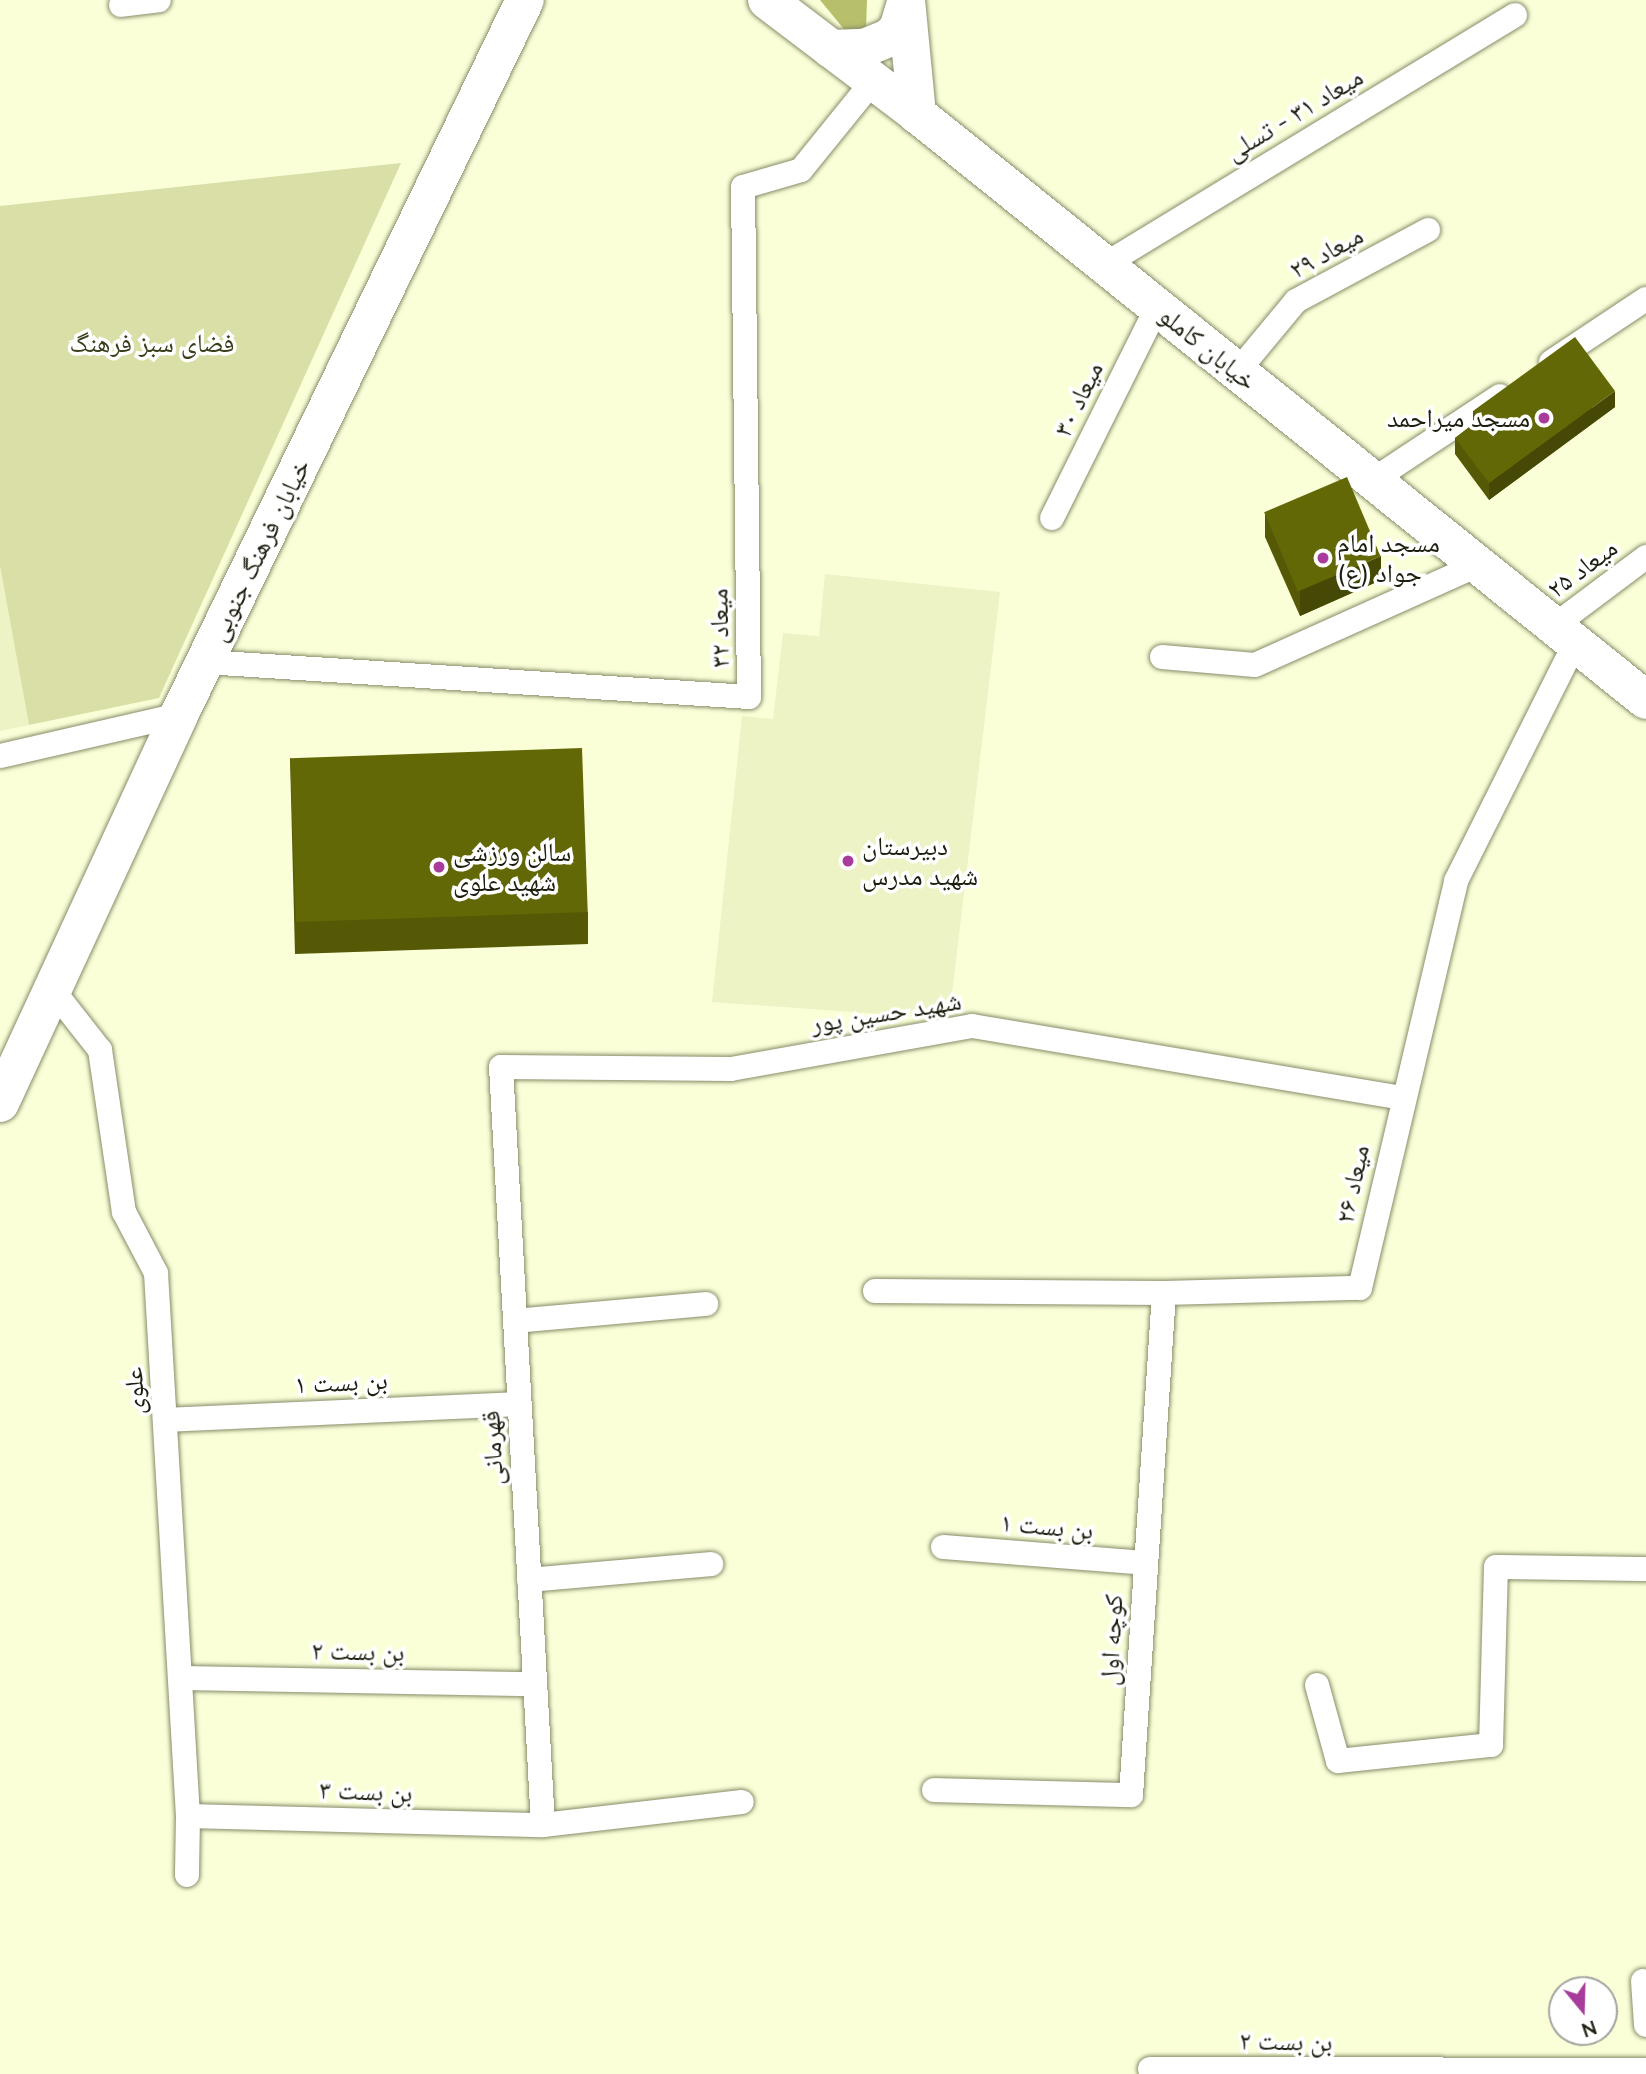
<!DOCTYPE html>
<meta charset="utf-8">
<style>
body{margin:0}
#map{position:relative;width:1646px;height:2074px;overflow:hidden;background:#faffd8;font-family:Mulish,"Noto Naskh Arabic",sans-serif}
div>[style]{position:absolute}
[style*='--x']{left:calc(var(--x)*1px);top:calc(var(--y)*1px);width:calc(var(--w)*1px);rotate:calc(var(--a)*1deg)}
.built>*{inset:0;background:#edf3c5}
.green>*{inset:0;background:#d9dfa7}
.forest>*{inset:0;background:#b7bf6b}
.roads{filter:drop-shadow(0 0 2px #888c69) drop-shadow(0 0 2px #888c69)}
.service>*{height:24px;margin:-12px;padding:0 12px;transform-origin:12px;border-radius:12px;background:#fff}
.minor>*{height:38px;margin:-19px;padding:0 19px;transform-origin:19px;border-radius:19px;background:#fff}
.tertiary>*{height:38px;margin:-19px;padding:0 19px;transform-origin:19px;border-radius:19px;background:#fff}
.wall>*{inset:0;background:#555906}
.shaded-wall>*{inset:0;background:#454905}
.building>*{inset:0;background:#636807;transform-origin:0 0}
.dots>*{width:19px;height:19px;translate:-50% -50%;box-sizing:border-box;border:4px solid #fff;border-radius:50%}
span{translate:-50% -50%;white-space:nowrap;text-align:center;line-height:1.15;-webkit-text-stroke:7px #fff;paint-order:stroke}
.street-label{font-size:26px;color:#1d1e10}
.park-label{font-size:26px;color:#3a3d19}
.poi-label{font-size:26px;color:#1d1e10}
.right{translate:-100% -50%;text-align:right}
.left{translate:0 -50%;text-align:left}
.north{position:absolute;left:1548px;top:1976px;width:70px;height:70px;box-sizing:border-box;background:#fff;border:2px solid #a5a59f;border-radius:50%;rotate:161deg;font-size:19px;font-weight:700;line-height:28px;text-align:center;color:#1d1e10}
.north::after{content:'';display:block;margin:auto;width:24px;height:32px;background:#a83c9c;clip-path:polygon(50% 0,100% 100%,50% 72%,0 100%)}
</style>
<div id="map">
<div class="built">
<div style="clip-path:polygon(0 566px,29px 725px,0 731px)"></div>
<div style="clip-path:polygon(825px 574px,1000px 592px,949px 1019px,712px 1002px,742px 716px,773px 719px,783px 633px,819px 636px)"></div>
</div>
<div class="green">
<div style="clip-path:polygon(401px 163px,159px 698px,29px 725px,0 566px,0 206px)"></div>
</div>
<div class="forest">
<div style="clip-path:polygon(820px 0,867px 0,866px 29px,848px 34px)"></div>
</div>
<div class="roads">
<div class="service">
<div style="--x:121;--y:5;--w:38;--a:-7"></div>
<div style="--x:1104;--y:265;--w:481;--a:-31.3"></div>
<div style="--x:1551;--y:362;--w:114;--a:-33.6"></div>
<div style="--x:1237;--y:372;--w:92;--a:-50.3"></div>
<div style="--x:1296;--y:301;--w:150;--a:-28.3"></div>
<div style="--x:1373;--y:480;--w:152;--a:-33.5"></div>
<div style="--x:1052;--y:518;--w:236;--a:-63.5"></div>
<div style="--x:1554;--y:626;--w:115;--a:-36.9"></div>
<div style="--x:1162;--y:657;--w:93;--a:4.9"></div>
<div style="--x:1255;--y:665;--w:244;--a:-24.2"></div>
<div style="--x:205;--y:662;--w:545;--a:3.68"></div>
<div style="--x:749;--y:697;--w:510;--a:-90.67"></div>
<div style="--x:743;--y:187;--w:60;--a:-16.3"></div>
<div style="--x:801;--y:170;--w:114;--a:-51"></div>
<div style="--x:0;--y:756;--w:184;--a:-12.9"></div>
<div style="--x:52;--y:989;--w:78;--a:51.8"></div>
<div style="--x:100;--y:1050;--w:164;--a:81.6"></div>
<div style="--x:124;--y:1212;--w:69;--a:62.3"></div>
<div style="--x:156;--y:1273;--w:544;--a:86.63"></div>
<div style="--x:188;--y:1816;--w:59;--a:91"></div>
<div style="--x:875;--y:1291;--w:289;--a:0.4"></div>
<div style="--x:1164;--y:1293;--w:196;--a:-1.5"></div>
<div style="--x:1360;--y:1288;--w:418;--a:-76.7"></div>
<div style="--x:1456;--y:881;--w:266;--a:-63.4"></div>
<div style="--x:515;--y:1321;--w:192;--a:-5.1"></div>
<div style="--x:165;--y:1420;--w:354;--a:-2.6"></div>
<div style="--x:943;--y:1547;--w:203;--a:4.5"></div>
<div style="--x:529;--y:1580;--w:183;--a:-5"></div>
<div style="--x:180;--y:1678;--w:355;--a:1"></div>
<div style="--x:1317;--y:1685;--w:79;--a:74.6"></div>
<div style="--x:1338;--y:1761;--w:154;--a:-6"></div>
<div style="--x:1491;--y:1745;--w:178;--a:-88.4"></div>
<div style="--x:1496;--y:1567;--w:150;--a:0.8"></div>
<div style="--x:934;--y:1790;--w:197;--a:1.5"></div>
<div style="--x:1131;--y:1795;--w:503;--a:-86.24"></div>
<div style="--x:188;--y:1816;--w:355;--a:1.5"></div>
<div style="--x:543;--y:1825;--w:200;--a:-6.6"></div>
<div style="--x:543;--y:1825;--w:759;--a:-93.17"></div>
<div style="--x:501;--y:1067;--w:230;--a:0.5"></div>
<div style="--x:731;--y:1069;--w:245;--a:-10.1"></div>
<div style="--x:972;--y:1026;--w:435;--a:9.5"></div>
<div style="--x:1643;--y:1981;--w:44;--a:86.1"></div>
<div style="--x:1150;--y:2069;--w:496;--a:0.1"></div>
</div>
<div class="minor">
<div style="--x:906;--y:0;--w:115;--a:84.5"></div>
<div style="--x:831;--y:49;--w:33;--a:-2"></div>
<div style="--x:864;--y:48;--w:27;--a:-22"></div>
<div style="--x:889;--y:38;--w:13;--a:-45"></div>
<div style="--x:898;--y:29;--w:27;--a:-73"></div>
<div style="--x:0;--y:1103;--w:427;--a:-65.2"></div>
<div style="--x:179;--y:715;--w:794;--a:-64.18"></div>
</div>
<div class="tertiary">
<div style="--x:767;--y:0;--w:188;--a:37.2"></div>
<div style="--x:917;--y:114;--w:935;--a:38.79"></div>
</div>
</div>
<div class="wall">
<div style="clip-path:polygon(1615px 407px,1489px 500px,1455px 454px,1455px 438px,1473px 424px,1473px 411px)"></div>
<div style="clip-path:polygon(1265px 513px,1381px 580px,1300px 616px,1265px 537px)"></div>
<div style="clip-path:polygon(290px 758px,588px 912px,588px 944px,295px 954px)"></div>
</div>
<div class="shaded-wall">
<div style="clip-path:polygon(1615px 391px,1615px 407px,1489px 500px,1489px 483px)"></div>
<div style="clip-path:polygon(1381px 556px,1381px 580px,1300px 616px,1300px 591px)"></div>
</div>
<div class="building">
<div style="clip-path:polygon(1575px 337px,1615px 391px,1489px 483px,1455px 438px,1479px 420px,1473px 411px)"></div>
<div style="left:1347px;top:477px;width:86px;height:90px;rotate:67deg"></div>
<div style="left:582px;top:748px;width:164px;height:292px;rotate:88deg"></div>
</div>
<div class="dots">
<div style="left:1544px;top:418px;background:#a83c9c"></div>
<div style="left:1323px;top:558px;background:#a83c9c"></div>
<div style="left:848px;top:861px;background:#a83c9c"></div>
<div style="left:439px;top:867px;background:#a83c9c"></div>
</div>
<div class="street-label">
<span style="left:1294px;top:114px;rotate:-31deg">میعاد ۳۱ - تسلی</span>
<span style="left:1326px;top:252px;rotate:-29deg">میعاد ۲۹</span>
<span style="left:1208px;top:348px;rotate:39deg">خیابان کاملو</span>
<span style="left:1078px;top:399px;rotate:-64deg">میعاد ۳۰</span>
<span style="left:259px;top:550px;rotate:-64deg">خیابان فرهنگ جنوبی</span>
<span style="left:1582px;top:568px;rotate:-37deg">میعاد ۲۵</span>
<span style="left:719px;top:628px;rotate:-91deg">میعاد ۳۲</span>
<span style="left:886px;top:1012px;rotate:-9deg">شهید حسین پور</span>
<span style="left:1352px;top:1184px;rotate:-78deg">میعاد ۲۶</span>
<span style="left:341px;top:1382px;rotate:-3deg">بن بست ۱</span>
<span style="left:134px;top:1391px;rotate:-93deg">علوی</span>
<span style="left:492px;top:1448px;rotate:-93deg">قهرمانی</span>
<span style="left:1047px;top:1526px;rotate:5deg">بن بست ۱</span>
<span style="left:1111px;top:1640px;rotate:-87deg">کوچه اول</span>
<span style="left:358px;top:1651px;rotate:1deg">بن بست ۲</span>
<span style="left:366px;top:1791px;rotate:2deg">بن بست ۳</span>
<span style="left:1286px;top:2041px;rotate:1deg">بن بست ۲</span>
</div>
<div class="park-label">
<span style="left:152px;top:343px">فضای سبز فرهنگ</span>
</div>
<div class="poi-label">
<span class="right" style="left:1530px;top:418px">مسجد میراحمد</span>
<span class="left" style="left:1337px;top:558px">مسجد امام<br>جواد (ع)</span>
<span class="left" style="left:862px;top:861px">دبیرستان<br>شهید مدرس</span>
<span class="left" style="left:453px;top:867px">سالن ورزشی<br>شهید علوی</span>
</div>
<div class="north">N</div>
</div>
